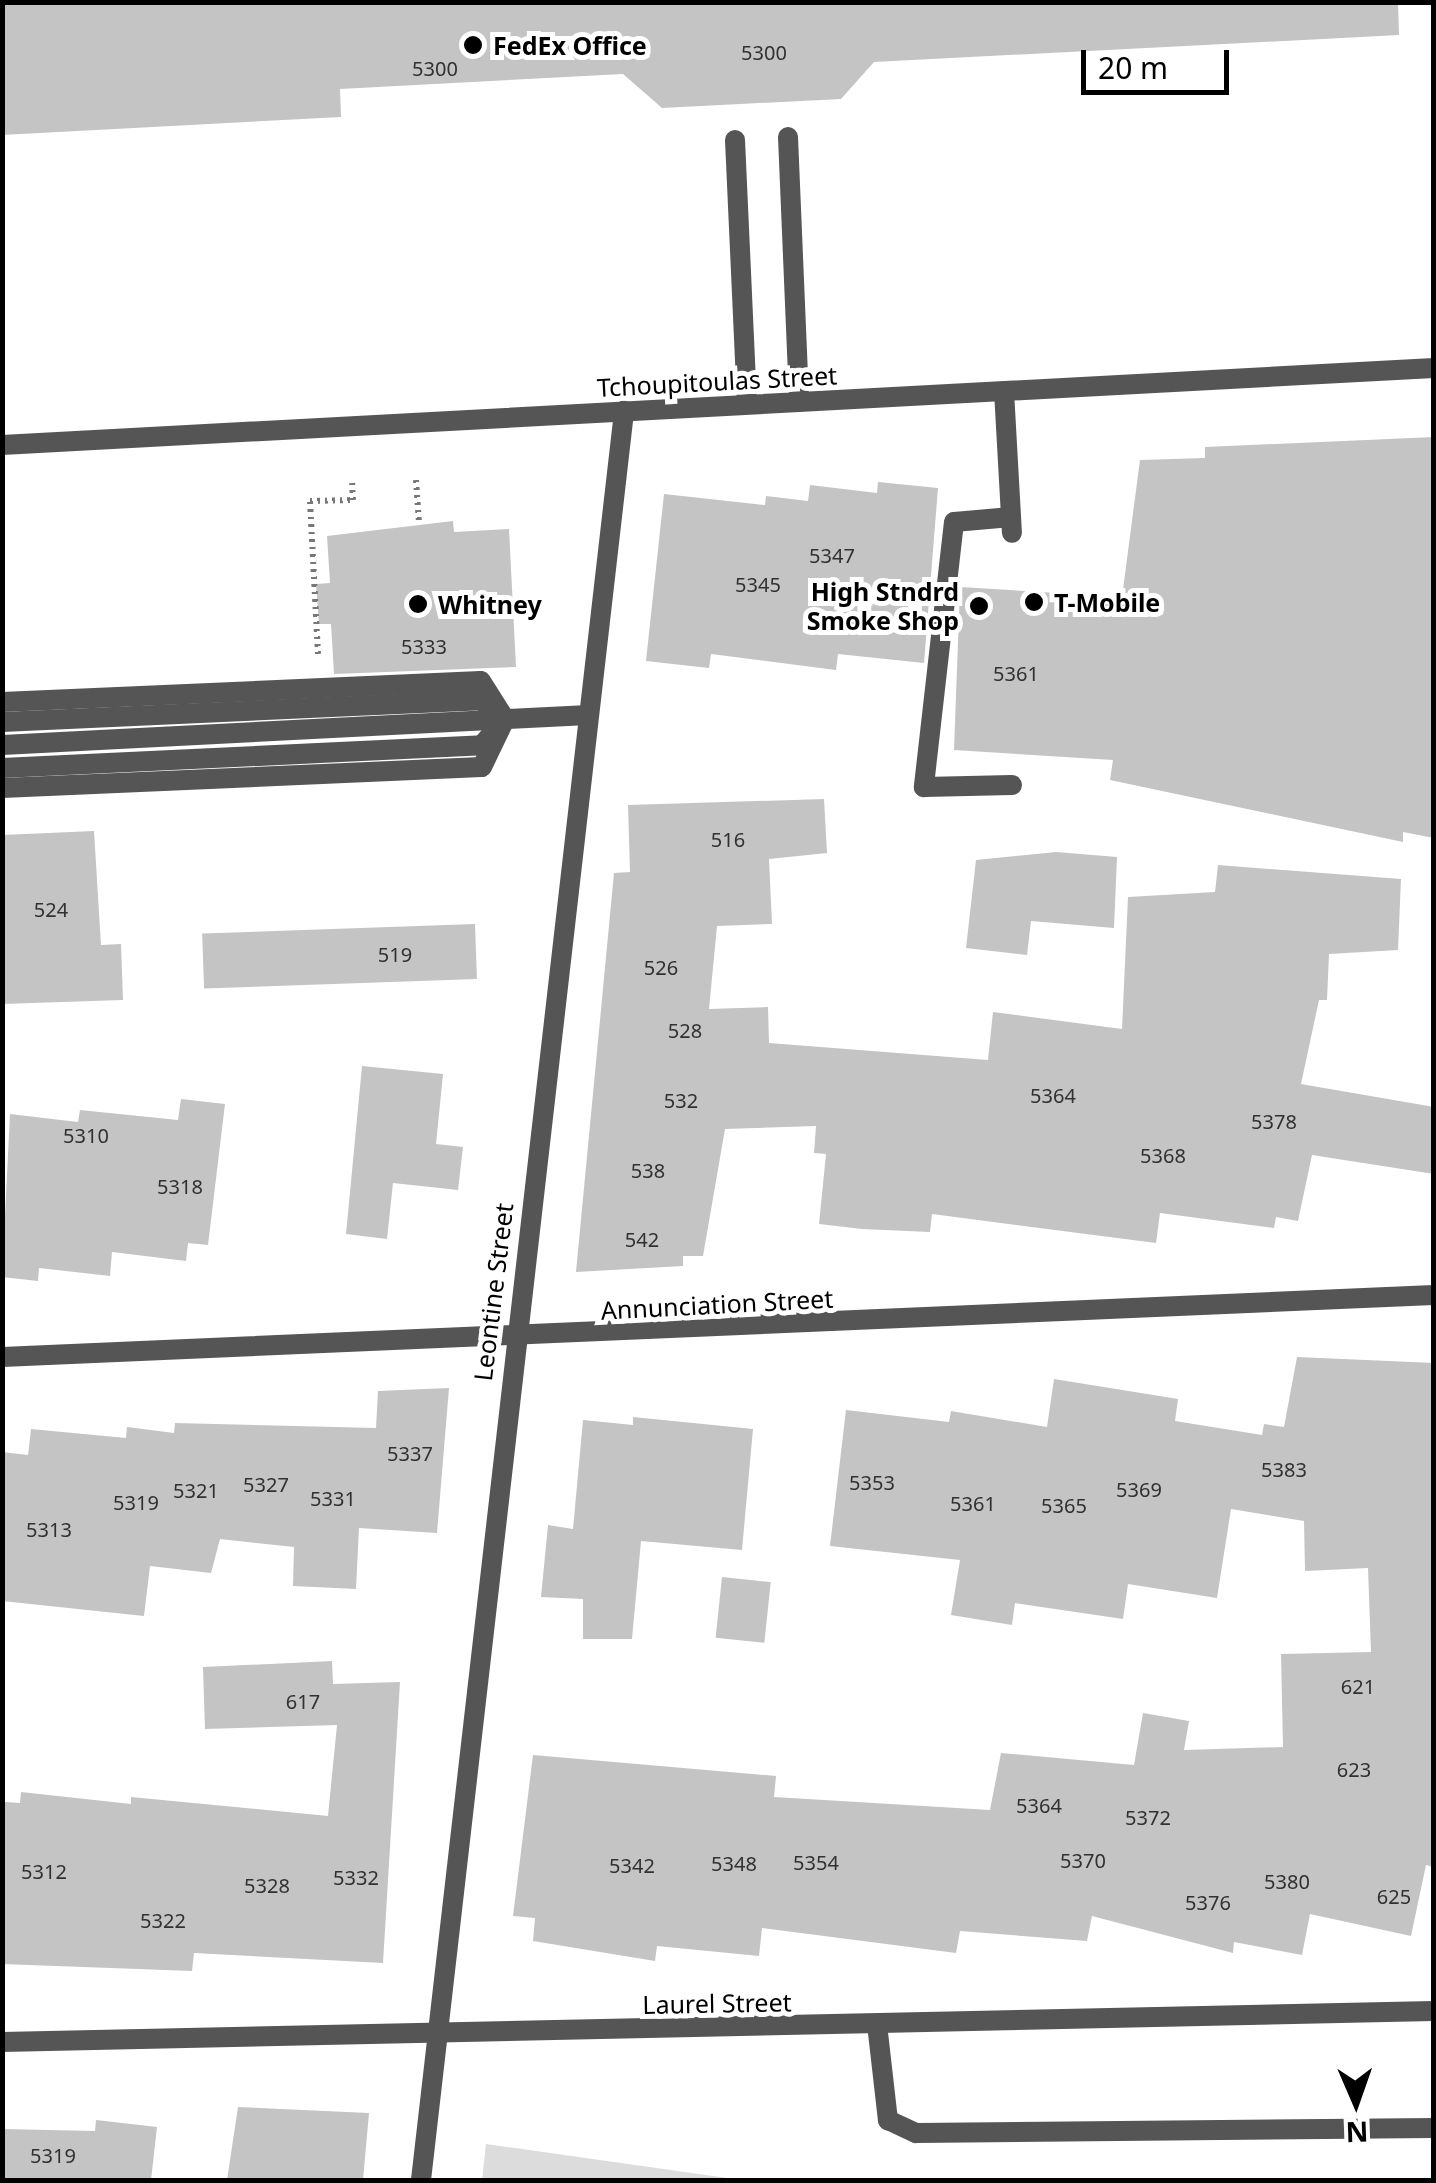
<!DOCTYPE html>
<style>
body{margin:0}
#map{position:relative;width:1436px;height:2183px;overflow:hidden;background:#fff;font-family:"Noto Sans",sans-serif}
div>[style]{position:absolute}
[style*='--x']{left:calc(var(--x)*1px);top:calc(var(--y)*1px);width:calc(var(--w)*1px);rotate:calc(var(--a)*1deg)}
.green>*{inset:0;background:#dcdcdc}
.building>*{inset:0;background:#c4c4c4;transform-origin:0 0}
.path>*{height:6px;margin-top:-3px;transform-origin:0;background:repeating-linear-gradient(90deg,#777 0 2.5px,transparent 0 7.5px)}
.service>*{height:20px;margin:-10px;padding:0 10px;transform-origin:10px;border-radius:10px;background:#555}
.minor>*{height:20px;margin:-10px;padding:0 10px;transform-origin:10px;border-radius:10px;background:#555}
.tertiary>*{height:20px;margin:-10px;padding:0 10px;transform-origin:10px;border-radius:10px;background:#555}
.dots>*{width:28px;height:28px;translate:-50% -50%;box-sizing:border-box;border:5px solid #fff;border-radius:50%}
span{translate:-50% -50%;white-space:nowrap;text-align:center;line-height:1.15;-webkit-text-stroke:10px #fff;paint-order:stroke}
.number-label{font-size:20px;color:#313131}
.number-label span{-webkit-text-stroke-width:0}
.poi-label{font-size:25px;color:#000;font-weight:700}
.left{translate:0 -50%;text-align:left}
.right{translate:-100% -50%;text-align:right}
.street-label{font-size:25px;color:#000}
.frame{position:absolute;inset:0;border:5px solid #000;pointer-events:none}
.north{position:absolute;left:1306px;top:2053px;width:100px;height:100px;-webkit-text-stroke:8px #fff;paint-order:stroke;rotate:178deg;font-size:28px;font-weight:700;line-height:40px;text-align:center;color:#000}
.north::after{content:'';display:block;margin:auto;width:35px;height:45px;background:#000;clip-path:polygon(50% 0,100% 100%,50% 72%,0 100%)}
.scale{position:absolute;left:1081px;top:50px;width:148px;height:45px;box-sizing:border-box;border:5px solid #000;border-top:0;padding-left:12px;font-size:30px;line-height:35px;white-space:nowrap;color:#000;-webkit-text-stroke:8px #fff;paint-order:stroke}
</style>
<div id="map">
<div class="green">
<div style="clip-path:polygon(486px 2144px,741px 2180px,482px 2180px)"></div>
</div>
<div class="building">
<div style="clip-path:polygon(2px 2px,1398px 2px,1399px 35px,874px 62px,841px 99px,662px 108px,623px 74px,340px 89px,341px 117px,2px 135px)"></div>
<div style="clip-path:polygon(1434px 437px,1434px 838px,1403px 832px,1403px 842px,1110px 780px,1113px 760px,954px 750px,960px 587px,1122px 597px,1140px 460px,1205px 458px,1205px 447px)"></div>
<div style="clip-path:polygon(878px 482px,938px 488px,924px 663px,838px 654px,836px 670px,711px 654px,709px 668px,646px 661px,664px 494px,765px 505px,766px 496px,808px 501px,810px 485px,877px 493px)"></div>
<div style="clip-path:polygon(453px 521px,454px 532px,509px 529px,516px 667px,334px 674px,331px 624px,319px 624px,316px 584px,330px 583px,327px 536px)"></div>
<div style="clip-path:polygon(824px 799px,827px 853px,769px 859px,772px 924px,717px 926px,709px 1009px,768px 1007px,769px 1043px,988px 1060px,993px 1012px,1122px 1029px,1128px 897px,1215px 892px,1218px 865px,1401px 879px,1398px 950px,1329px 954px,1327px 1000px,1319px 1000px,1301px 1084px,1434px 1107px,1434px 1174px,1312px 1155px,1298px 1221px,1276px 1217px,1274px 1228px,1160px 1213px,1156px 1243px,932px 1214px,930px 1232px,862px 1229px,819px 1224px,826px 1154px,814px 1153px,816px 1126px,725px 1129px,703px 1256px,683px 1256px,683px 1266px,576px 1272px,614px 873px,630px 872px,628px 805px)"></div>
<div style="clip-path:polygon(94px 831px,101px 945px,121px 944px,123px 1000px,2px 1004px,2px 835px)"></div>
<div style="clip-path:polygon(1056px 852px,1117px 857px,1114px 928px,1031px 921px,1027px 955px,966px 948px,976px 860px)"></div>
<div style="left:475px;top:924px;width:55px;height:273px;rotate:88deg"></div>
<div style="clip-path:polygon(362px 1066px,443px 1074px,436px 1144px,463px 1147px,458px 1190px,393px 1183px,387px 1239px,346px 1234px)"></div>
<div style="clip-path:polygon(181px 1099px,225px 1104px,208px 1245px,188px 1243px,186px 1261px,112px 1252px,110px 1276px,39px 1268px,38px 1281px,2px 1277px,10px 1114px,78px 1122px,80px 1110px,178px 1120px)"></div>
<div style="clip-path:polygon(1297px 1357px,1434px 1363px,1434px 1867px,1426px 1865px,1411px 1936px,1310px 1914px,1302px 1955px,1234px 1942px,1233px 1953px,1092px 1916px,1087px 1941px,960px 1931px,956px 1953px,762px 1928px,759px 1956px,657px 1946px,655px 1961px,533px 1941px,535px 1918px,513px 1916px,533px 1755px,776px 1776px,774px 1797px,990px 1810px,1001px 1753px,1134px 1765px,1143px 1713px,1189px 1721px,1184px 1750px,1283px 1747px,1281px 1654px,1371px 1652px,1368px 1568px,1305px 1571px,1304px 1521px,1231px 1509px,1217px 1598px,1128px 1584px,1123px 1619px,1015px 1603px,1012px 1625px,951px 1615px,960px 1560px,830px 1546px,846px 1410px,949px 1422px,951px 1411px,1047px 1427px,1054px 1379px,1178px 1399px,1175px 1421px,1262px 1435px,1264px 1424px,1284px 1427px)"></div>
<div style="clip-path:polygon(449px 1388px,437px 1533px,359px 1528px,356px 1589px,293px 1586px,294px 1547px,220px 1539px,211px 1573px,150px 1566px,144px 1616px,2px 1601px,2px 1452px,28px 1455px,31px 1429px,126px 1438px,127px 1427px,174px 1433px,175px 1423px,376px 1428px,378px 1391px)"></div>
<div style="clip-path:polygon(633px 1417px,753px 1429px,742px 1550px,641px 1541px,632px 1639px,583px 1639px,583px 1599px,541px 1597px,548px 1525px,573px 1529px,583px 1420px,633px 1425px)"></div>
<div style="left:722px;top:1577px;width:49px;height:61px;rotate:6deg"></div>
<div style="clip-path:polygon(332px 1661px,333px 1684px,400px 1682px,383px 1963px,194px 1953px,192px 1971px,2px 1964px,5px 1802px,20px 1803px,21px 1792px,131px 1804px,131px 1797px,328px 1816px,337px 1725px,205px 1729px,203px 1667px)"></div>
<div style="clip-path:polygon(238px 2107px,369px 2113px,363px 2180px,227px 2180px)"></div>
<div style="clip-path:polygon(96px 2120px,157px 2127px,151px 2180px,2px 2180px,2px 2129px,95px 2131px)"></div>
</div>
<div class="path">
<div style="--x:416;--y:480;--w:43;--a:86"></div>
<div style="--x:318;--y:654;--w:153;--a:-93"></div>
<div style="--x:310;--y:501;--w:43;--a:-1.3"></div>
<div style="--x:353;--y:500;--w:17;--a:-93"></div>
</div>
<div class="service">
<div style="--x:788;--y:137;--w:265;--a:87.6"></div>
<div style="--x:735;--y:140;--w:264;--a:87.4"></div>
<div style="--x:1004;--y:391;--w:142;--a:86.8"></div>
<div style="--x:1011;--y:517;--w:57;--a:175"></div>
<div style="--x:954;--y:522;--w:267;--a:96.5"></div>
<div style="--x:924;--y:787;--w:88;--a:-1.3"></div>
<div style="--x:2;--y:702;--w:479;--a:-2.5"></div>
<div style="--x:481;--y:681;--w:45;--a:57.7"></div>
<div style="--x:2;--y:722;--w:480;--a:-2.6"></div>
<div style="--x:481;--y:700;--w:19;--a:39"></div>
<div style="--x:2;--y:745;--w:587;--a:-2.93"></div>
<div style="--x:2;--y:768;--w:481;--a:-2.7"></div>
<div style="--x:482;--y:745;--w:23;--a:-49"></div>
<div style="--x:2;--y:788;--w:480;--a:-2.5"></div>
<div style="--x:482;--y:767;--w:53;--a:-64.4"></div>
<div style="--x:877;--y:2024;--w:97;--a:83.5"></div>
<div style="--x:888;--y:2120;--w:31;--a:25"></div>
<div style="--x:916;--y:2133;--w:518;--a:-0.55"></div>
</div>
<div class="minor">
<div style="--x:2;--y:1357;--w:1433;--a:-2.48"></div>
<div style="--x:2;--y:2042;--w:1432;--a:-1.24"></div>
<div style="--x:421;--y:2180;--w:1781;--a:-83.45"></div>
</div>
<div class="tertiary">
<div style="--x:2;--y:445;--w:1434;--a:-3.08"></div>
</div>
<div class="dots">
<div style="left:473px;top:45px;background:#000"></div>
<div style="left:1034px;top:602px;background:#000"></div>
<div style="left:418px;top:604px;background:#000"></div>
<div style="left:979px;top:606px;background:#000"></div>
</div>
<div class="number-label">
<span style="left:764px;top:52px">5300</span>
<span style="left:435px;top:68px">5300</span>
<span style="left:832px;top:555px">5347</span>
<span style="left:758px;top:584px">5345</span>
<span style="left:424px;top:646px">5333</span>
<span style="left:1016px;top:673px">5361</span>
<span style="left:728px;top:839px">516</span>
<span style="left:51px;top:909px">524</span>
<span style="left:395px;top:954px">519</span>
<span style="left:661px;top:967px">526</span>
<span style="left:685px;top:1030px">528</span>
<span style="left:1053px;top:1095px">5364</span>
<span style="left:681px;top:1100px">532</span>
<span style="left:1274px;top:1121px">5378</span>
<span style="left:86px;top:1135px">5310</span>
<span style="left:1163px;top:1155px">5368</span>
<span style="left:648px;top:1170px">538</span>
<span style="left:180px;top:1186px">5318</span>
<span style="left:642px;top:1239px">542</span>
<span style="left:410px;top:1453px">5337</span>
<span style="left:1284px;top:1469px">5383</span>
<span style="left:872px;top:1482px">5353</span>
<span style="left:266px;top:1484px">5327</span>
<span style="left:1139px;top:1489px">5369</span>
<span style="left:196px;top:1490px">5321</span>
<span style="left:333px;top:1498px">5331</span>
<span style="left:136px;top:1502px">5319</span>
<span style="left:973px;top:1503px">5361</span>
<span style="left:1064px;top:1505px">5365</span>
<span style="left:49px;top:1529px">5313</span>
<span style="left:1358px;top:1686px">621</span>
<span style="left:303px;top:1701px">617</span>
<span style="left:1354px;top:1769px">623</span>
<span style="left:1039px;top:1805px">5364</span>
<span style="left:1148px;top:1817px">5372</span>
<span style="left:1083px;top:1860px">5370</span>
<span style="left:816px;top:1862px">5354</span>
<span style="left:734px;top:1863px">5348</span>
<span style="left:632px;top:1865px">5342</span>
<span style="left:44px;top:1871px">5312</span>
<span style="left:356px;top:1877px">5332</span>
<span style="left:1287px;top:1881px">5380</span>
<span style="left:267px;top:1885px">5328</span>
<span style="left:1394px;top:1896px">625</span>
<span style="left:1208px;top:1902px">5376</span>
<span style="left:163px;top:1920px">5322</span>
<span style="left:53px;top:2155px">5319</span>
</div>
<div class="poi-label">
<span class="left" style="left:493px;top:45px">FedEx Office</span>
<span class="right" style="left:959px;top:606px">High Stndrd<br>Smoke Shop</span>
<span class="left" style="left:1054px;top:602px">T-Mobile</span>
<span class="left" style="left:438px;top:604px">Whitney</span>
</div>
<div class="street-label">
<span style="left:717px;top:381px;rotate:-3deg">Tchoupitoulas Street</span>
<span style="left:493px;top:1292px;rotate:-83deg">Leontine Street</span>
<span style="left:717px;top:1304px;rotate:-3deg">Annunciation Street</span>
<span style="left:717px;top:2003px;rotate:-1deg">Laurel Street</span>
</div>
<div class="frame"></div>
<div class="north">N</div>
<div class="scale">20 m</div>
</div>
